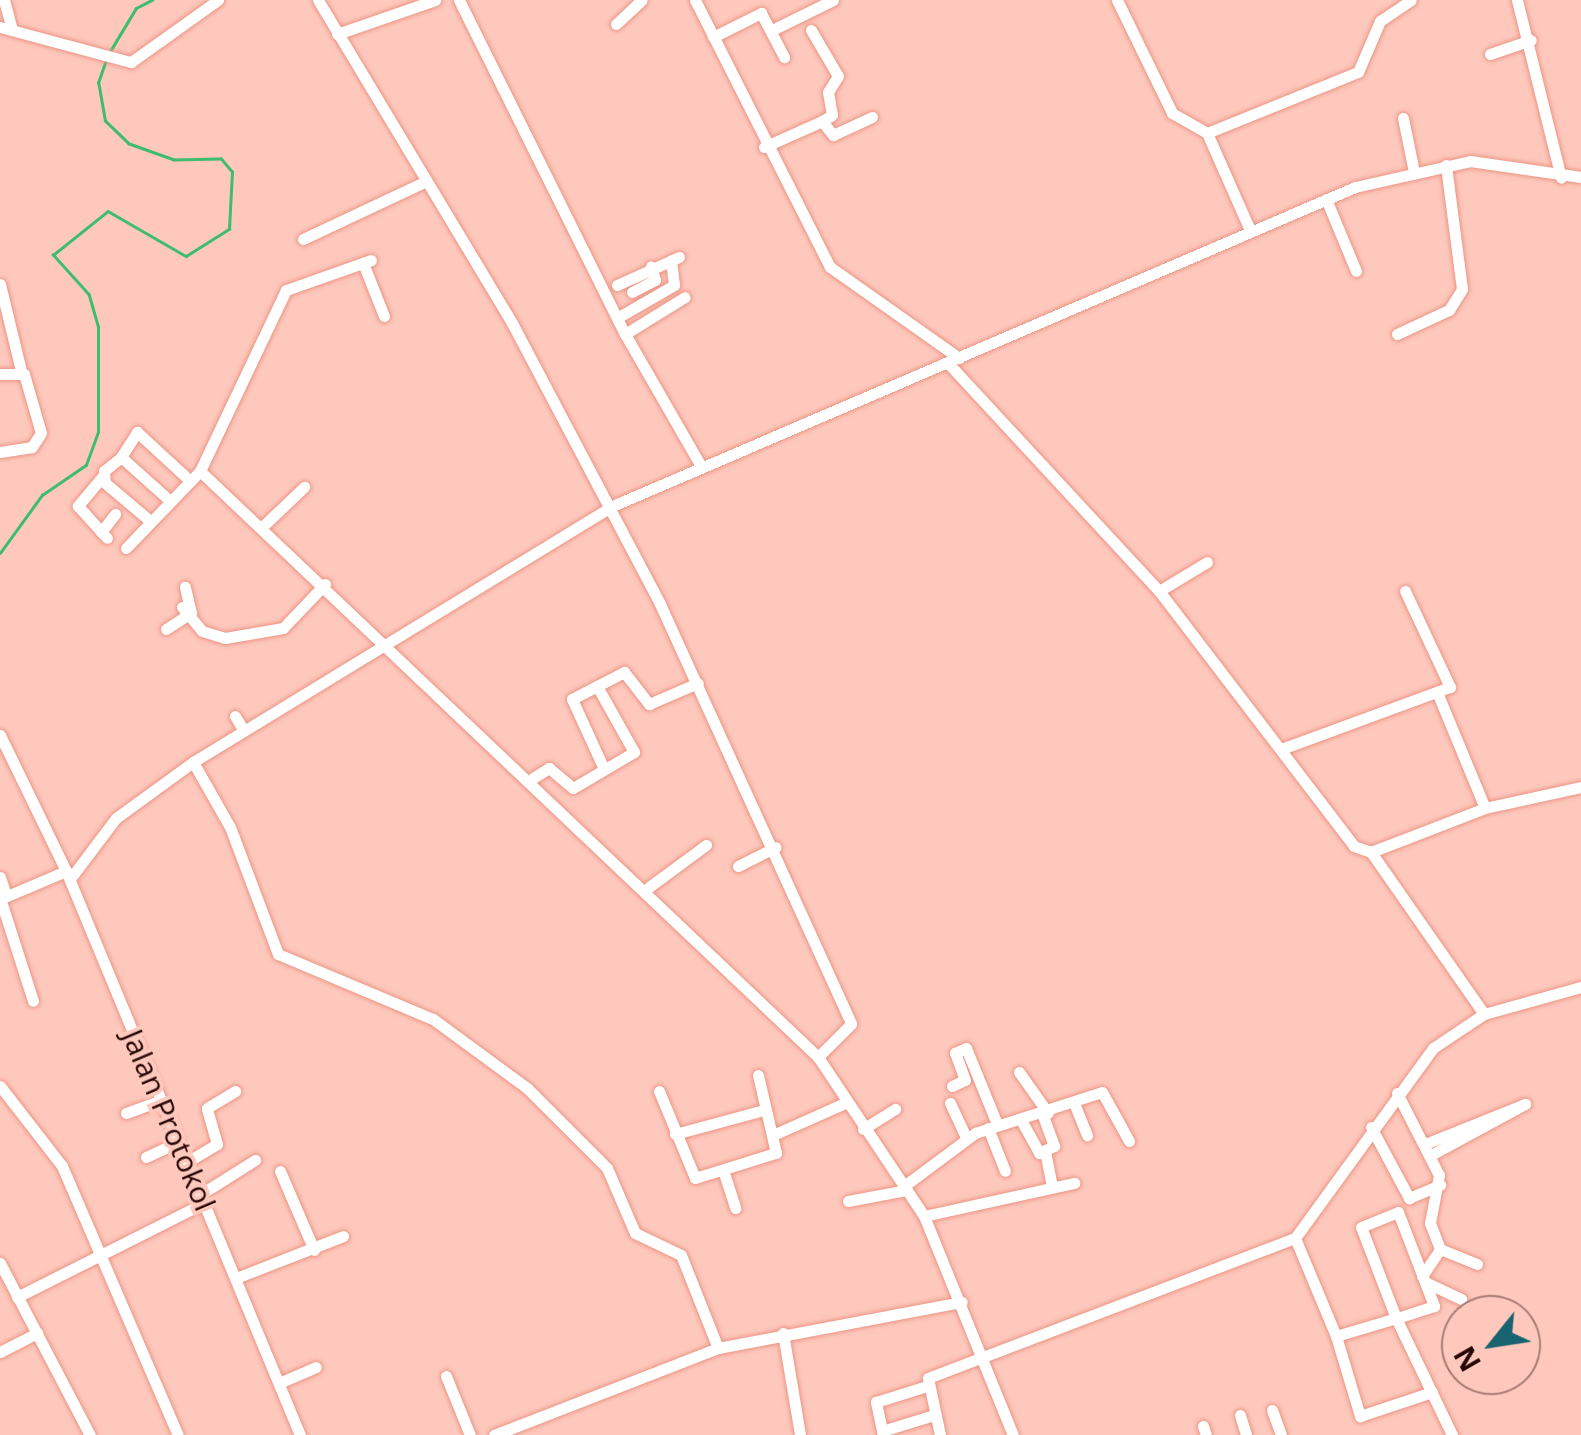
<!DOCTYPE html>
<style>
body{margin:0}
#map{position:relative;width:1581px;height:1435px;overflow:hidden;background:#fec8bd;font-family:"Open Sans",sans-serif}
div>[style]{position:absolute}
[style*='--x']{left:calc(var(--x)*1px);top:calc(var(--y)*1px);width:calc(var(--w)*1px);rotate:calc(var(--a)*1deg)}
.stream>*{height:2.5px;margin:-1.25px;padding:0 1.25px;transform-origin:1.25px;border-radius:1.25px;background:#3ebd6f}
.roads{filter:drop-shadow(0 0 2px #eb9684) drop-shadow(0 0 2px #eb9684)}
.minor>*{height:11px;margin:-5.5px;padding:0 5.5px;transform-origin:5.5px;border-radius:5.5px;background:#fff}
span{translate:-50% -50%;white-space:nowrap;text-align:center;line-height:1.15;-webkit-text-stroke:8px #fec8bd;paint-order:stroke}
.street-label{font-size:30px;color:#250703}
.north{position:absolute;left:1441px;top:1295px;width:100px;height:100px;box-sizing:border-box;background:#fec8bd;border:2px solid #a77b73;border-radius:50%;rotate:240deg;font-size:28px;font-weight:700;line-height:40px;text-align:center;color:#250703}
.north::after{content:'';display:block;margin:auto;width:35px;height:45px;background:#196370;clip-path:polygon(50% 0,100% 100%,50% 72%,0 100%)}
</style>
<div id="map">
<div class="stream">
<div style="--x:109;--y:53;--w:52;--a:-59"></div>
<div style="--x:136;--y:8;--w:18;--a:-27"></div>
<div style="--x:0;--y:553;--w:72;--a:-54.1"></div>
<div style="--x:42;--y:495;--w:53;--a:-34.3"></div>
<div style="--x:86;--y:465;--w:35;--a:-70"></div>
<div style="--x:98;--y:432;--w:105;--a:-90"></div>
<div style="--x:98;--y:327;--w:33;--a:-106"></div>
<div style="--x:89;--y:295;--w:54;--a:-132"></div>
<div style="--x:53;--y:255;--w:70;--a:-38.7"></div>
<div style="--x:108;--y:211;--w:90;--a:30"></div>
<div style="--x:186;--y:256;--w:51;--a:-32.1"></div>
<div style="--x:229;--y:229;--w:57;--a:-87"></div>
<div style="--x:232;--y:172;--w:17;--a:-130"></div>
<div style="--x:221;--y:159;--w:47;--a:178.8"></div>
<div style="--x:174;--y:160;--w:48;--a:-160.4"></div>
<div style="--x:129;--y:144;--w:33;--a:-136"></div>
<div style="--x:105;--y:121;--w:39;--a:-100"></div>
<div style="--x:98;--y:83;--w:24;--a:-71"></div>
</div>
<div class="roads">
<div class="minor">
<div style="--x:4;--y:0;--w:31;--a:75"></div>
<div style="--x:318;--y:0;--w:377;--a:59"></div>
<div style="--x:512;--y:323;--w:318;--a:62.2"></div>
<div style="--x:660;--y:604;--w:461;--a:65.5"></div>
<div style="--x:851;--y:1024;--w:47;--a:135"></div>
<div style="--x:818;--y:1057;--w:191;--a:56.3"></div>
<div style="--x:924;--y:1216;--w:236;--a:67.9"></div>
<div style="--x:459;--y:0;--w:373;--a:63.6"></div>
<div style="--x:625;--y:334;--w:152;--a:60.1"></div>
<div style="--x:695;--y:0;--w:299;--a:63.2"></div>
<div style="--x:830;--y:267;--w:158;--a:35.2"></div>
<div style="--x:1117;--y:0;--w:126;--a:64"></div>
<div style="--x:1172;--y:113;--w:40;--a:29.7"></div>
<div style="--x:1207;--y:133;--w:106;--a:66.1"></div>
<div style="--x:1517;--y:0;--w:183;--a:76.1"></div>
<div style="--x:616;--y:24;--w:35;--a:-43"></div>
<div style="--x:0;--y:27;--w:136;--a:15"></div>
<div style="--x:131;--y:62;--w:107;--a:-35.5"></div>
<div style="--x:772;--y:30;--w:68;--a:-26.2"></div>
<div style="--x:811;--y:30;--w:53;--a:59.6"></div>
<div style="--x:838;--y:76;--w:19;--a:122"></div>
<div style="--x:828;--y:92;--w:23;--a:80"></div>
<div style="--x:832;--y:115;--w:12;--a:149"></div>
<div style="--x:337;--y:34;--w:104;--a:-19.1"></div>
<div style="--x:713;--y:37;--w:54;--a:-26.6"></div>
<div style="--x:761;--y:13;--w:50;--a:62.4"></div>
<div style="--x:1490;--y:54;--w:43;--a:-18.9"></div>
<div style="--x:1403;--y:118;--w:55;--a:78.5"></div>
<div style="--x:1207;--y:133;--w:163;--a:-22"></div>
<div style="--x:1358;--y:72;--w:56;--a:-66.7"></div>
<div style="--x:1380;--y:21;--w:37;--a:-34"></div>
<div style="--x:764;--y:147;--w:64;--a:-24.1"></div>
<div style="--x:822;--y:121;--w:18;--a:52"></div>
<div style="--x:833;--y:135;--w:43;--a:-24.8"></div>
<div style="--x:1326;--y:199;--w:78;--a:67.4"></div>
<div style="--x:303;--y:239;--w:134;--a:-25.2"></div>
<div style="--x:363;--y:263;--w:57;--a:68.4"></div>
<div style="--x:0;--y:284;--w:89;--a:76.4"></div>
<div style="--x:617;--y:285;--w:68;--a:-24.3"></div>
<div style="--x:632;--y:292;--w:26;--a:-28"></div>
<div style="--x:655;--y:280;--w:14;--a:-107"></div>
<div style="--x:617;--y:318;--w:66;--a:-30.1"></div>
<div style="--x:674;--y:285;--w:25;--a:-97"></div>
<div style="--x:625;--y:334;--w:70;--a:-31.7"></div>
<div style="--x:1397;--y:334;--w:57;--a:-24.8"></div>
<div style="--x:1449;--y:310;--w:25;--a:-58"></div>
<div style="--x:1462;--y:289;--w:125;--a:-97.4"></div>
<div style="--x:0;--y:374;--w:24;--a:0"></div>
<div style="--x:24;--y:374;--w:61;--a:73.9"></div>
<div style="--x:41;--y:433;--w:17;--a:123"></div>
<div style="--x:32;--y:447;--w:32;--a:171"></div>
<div style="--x:121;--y:457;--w:30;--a:-57"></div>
<div style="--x:137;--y:432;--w:68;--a:42.6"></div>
<div style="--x:200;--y:471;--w:852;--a:43.48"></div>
<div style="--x:102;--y:477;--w:38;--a:130"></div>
<div style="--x:78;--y:506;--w:43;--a:47.8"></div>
<div style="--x:149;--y:520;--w:57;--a:-139.9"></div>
<div style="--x:105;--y:483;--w:12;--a:-95"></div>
<div style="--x:104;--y:471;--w:22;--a:-39"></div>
<div style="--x:121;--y:457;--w:63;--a:41.8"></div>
<div style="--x:263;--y:526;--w:57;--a:-43.6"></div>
<div style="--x:101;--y:532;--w:23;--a:-52"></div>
<div style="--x:126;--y:548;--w:107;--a:-46.1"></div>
<div style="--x:200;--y:471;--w:200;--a:-64.6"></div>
<div style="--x:286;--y:290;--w:90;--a:-19.4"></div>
<div style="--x:1159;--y:591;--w:56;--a:-31.1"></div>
<div style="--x:182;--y:607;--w:31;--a:50"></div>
<div style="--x:202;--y:631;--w:24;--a:17"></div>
<div style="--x:225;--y:638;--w:59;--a:-9.8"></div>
<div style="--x:283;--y:628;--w:61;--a:-46.3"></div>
<div style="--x:166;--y:629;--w:30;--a:-33"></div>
<div style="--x:191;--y:613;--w:27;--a:-103"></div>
<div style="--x:1439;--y:697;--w:120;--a:67.5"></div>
<div style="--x:235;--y:716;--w:17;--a:59"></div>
<div style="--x:0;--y:735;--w:151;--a:64.1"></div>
<div style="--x:1284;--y:748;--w:177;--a:-20.2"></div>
<div style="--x:1450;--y:687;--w:106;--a:-115.1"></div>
<div style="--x:193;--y:762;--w:75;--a:60.4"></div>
<div style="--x:230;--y:827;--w:136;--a:69.3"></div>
<div style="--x:278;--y:954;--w:168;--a:22.8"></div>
<div style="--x:433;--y:1019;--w:117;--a:36.3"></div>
<div style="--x:527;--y:1088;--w:113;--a:45"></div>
<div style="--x:607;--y:1168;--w:71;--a:66.7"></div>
<div style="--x:635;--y:1233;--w:51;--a:25.6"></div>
<div style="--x:681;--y:1255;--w:100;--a:68.3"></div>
<div style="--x:604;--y:769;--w:77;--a:-114.6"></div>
<div style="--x:572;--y:699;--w:59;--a:-27.4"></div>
<div style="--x:624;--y:672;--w:41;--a:52"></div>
<div style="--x:649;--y:704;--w:53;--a:-23.2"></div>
<div style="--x:533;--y:778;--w:19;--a:-32"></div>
<div style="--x:549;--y:768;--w:31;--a:40"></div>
<div style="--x:573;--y:788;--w:71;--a:-30.5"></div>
<div style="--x:634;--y:752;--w:76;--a:-119.3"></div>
<div style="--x:1371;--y:852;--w:122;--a:-21.1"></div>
<div style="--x:1485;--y:808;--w:98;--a:-12.3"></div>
<div style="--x:738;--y:866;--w:42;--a:-26.6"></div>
<div style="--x:0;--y:877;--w:20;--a:72"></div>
<div style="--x:70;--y:879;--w:76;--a:-53"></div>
<div style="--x:116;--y:818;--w:95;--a:-36"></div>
<div style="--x:193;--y:762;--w:489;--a:-31.4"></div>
<div style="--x:610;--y:507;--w:811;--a:-23.24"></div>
<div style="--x:1355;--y:187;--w:118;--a:-12.7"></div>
<div style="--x:1470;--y:161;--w:112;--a:8.2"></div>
<div style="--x:649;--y:887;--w:71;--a:-36.4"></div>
<div style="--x:0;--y:898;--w:108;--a:72.2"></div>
<div style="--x:0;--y:899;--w:72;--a:-23"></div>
<div style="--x:66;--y:871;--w:611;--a:67.47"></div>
<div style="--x:1484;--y:1014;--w:101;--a:-15.6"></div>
<div style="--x:1019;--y:1072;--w:50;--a:54.7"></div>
<div style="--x:0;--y:1086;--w:101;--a:52.2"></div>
<div style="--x:62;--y:1166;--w:293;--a:66.7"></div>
<div style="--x:952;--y:1086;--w:14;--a:-25"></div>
<div style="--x:965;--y:1080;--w:29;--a:-110"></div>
<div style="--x:955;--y:1053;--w:12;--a:-24"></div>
<div style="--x:966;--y:1048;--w:82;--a:67.8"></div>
<div style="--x:659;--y:1091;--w:94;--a:67.5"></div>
<div style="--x:695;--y:1178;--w:85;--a:-17.2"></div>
<div style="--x:776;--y:1153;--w:80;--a:-103"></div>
<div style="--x:1397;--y:1093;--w:92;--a:62.9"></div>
<div style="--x:1439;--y:1175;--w:49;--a:100.6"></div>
<div style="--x:1430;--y:1223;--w:28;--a:69"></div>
<div style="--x:950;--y:1103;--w:38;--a:65"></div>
<div style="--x:1074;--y:1103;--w:35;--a:68"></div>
<div style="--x:126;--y:1113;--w:37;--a:-20"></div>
<div style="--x:1021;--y:1120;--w:38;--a:61"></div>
<div style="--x:1039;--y:1153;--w:17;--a:-25"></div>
<div style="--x:1054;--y:1146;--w:33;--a:-110"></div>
<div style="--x:1371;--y:1127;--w:81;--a:61.8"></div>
<div style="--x:1409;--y:1198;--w:34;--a:-23"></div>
<div style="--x:988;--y:1128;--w:46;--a:68.4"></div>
<div style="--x:863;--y:1129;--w:38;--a:-32"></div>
<div style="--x:675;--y:1134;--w:92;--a:-15.1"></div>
<div style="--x:773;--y:1135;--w:79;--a:-24"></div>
<div style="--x:1425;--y:1144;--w:108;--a:-21.8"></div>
<div style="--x:1045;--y:1151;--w:36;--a:79"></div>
<div style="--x:1431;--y:1155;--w:107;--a:-28.5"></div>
<div style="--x:146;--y:1157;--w:35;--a:-25"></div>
<div style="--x:187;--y:1162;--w:35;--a:-31"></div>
<div style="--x:217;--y:1144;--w:37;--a:-106"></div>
<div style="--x:207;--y:1108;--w:33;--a:-31"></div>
<div style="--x:723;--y:1170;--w:40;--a:72"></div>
<div style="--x:280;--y:1171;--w:86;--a:66.7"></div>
<div style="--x:904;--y:1186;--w:89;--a:-36.7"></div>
<div style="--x:975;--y:1133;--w:133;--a:-17.9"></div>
<div style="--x:1102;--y:1092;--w:56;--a:61.1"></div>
<div style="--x:201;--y:1194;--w:64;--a:-32.2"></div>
<div style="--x:848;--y:1201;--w:60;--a:-10.6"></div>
<div style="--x:1398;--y:1212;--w:101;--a:69"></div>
<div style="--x:1434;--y:1306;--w:40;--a:162"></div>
<div style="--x:1396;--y:1318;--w:97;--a:-111"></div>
<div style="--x:1361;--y:1227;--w:40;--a:-22"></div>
<div style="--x:924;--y:1216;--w:154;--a:-12.4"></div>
<div style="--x:1295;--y:1238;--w:106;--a:67.3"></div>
<div style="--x:1336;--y:1336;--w:63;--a:-16.7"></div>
<div style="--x:1396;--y:1318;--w:130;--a:64.4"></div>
<div style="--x:0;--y:1263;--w:194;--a:62.4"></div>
<div style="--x:1422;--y:1276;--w:32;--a:-56"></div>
<div style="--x:1440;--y:1249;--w:40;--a:22"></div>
<div style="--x:236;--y:1278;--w:115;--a:-21.4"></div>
<div style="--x:1425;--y:1282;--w:40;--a:25"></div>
<div style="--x:17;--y:1297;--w:209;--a:-26.7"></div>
<div style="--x:783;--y:1333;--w:103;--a:80.5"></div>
<div style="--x:1336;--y:1336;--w:84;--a:73.3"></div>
<div style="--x:1360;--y:1416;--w:76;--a:-18.4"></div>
<div style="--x:0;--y:1352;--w:42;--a:-27.2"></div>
<div style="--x:446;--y:1376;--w:64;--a:67.9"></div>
<div style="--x:279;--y:1383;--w:40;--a:-23.4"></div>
<div style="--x:1272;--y:1410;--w:27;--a:70"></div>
<div style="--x:1240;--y:1415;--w:21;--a:73"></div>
<div style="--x:1203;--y:1426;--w:9;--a:72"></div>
<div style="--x:882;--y:1431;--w:51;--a:-17"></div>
<div style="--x:494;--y:1435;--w:240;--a:-21.2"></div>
<div style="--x:718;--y:1348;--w:248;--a:-10.7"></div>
<div style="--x:883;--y:1435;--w:34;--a:-102"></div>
<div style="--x:876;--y:1402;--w:50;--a:-17.4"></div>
<div style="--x:940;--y:1435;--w:58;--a:-101.9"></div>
<div style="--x:928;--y:1378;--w:393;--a:-20.9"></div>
<div style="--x:1295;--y:1238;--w:235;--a:-54"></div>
<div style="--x:1433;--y:1048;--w:61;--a:-33.7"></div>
<div style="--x:1484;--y:1014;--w:198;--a:-124.9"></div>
<div style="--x:1371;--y:852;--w:18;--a:-161"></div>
<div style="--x:1354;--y:846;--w:321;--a:-127.4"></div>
<div style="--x:1159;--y:591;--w:311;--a:-132.8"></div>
</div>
</div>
<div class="street-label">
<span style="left:169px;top:1120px;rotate:67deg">Jalan Protokol</span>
</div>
<div class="north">N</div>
</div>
